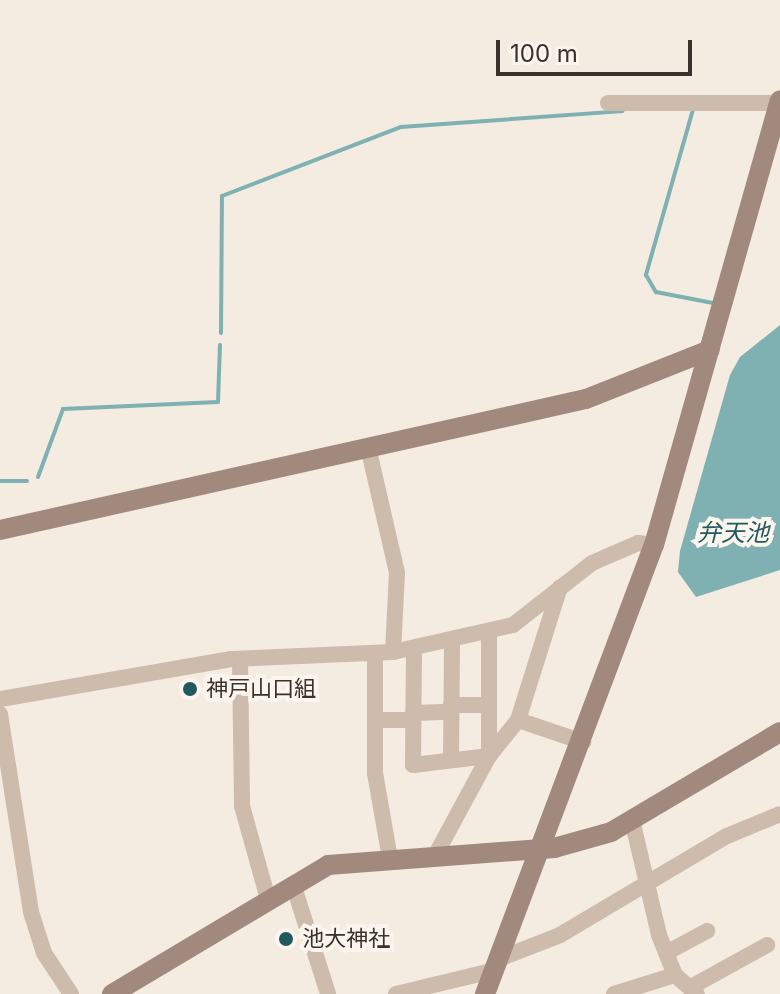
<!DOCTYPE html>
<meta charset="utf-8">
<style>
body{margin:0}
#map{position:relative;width:780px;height:994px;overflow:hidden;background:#f4ebe1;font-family:Inter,"Noto Sans JP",sans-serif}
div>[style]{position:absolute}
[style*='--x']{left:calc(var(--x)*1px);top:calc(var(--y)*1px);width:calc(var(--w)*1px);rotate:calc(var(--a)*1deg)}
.water>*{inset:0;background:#7fb0b2}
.stream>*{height:4px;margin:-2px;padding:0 2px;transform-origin:2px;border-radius:2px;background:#7fb0b2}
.street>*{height:16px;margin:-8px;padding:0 8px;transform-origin:8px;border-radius:8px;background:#cdbbac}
.secondary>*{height:20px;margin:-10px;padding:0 10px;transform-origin:10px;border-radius:10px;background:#a18a7d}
.dots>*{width:22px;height:22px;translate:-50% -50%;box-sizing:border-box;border:4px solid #fbf5ee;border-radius:50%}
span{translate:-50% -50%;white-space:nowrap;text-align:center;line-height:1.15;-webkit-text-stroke:8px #fbf5ee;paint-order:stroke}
.poi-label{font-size:22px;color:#3b302b}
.left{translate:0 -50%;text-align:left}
.water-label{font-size:24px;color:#1f5a5e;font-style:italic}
.scale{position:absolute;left:496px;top:40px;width:196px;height:36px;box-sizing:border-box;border:4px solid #3b302b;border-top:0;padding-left:10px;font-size:24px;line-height:28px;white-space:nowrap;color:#3b302b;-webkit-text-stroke:6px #fbf5ee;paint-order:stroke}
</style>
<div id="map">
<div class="water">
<div style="clip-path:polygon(780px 325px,780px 570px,696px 597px,678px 572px,680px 551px,730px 375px,740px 357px)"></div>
</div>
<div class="stream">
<div style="--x:694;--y:106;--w:176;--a:105.9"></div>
<div style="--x:646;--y:275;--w:20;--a:60"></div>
<div style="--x:656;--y:292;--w:58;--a:10.9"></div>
<div style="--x:221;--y:333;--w:137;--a:-89.6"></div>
<div style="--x:222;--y:196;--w:192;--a:-21.1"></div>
<div style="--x:401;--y:127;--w:222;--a:-4.1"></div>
<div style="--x:38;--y:477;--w:72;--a:-69.8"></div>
<div style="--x:63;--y:409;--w:155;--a:-2.6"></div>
<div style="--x:218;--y:402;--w:57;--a:-88"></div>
<div style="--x:0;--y:481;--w:27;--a:0"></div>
</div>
<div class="street">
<div style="--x:608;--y:103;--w:172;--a:0"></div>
<div style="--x:368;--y:447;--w:129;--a:77"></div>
<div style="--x:397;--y:573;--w:79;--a:92.9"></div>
<div style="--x:393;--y:652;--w:123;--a:-12.7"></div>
<div style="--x:513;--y:625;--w:100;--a:-38.1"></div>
<div style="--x:592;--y:563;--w:50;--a:-23.5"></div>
<div style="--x:638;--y:543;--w:16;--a:7"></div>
<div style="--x:489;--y:632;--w:124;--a:90"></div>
<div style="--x:414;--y:649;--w:116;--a:90.5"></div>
<div style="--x:413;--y:765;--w:77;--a:-6.8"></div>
<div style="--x:375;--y:655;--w:118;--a:90"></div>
<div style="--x:375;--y:773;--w:87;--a:80.1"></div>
<div style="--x:240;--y:660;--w:146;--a:89.2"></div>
<div style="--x:242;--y:806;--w:97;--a:74.4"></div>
<div style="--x:0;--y:699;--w:235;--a:-9.8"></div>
<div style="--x:232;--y:659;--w:161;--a:-2.5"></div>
<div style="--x:451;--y:705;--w:37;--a:0"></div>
<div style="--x:413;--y:713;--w:38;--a:-2"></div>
<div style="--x:0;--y:714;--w:200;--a:81.1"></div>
<div style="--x:31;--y:912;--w:43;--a:72.4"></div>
<div style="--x:44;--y:953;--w:49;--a:56.6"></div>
<div style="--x:376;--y:720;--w:37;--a:0"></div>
<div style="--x:518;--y:720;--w:69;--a:18.7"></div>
<div style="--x:451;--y:760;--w:117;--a:-89.5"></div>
<div style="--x:633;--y:824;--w:114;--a:76.8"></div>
<div style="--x:659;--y:935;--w:43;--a:68.2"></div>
<div style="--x:675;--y:975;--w:29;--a:41"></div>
<div style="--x:436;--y:854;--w:111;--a:-61.6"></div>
<div style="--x:489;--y:756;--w:46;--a:-51.1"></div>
<div style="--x:518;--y:720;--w:139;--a:-72.5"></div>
<div style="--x:293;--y:884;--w:115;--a:72.3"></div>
<div style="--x:666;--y:953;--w:47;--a:-28.2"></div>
<div style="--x:496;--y:960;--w:69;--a:-21.3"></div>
<div style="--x:560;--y:935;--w:194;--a:-30.7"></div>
<div style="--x:727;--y:836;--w:57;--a:-22.5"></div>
<div style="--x:691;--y:987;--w:87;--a:-28.9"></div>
<div style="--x:396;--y:994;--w:99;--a:-13.5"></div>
<div style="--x:614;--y:994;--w:64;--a:-17.3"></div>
</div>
<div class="secondary">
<div style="--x:0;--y:530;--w:600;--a:-12.6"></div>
<div style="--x:586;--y:399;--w:133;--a:-21.6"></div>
<div style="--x:112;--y:994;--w:252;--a:-30.8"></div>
<div style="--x:328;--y:865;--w:227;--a:-4.3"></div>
<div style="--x:554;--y:848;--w:59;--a:-15.7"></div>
<div style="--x:611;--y:832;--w:196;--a:-30.6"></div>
<div style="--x:485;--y:994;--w:480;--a:-69.4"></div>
<div style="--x:654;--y:545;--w:462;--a:-74.2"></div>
</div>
<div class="dots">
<div style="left:190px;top:689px;background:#1f5a5e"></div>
<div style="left:286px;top:939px;background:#1f5a5e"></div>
</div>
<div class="poi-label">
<span class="left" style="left:206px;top:689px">神戸山口組</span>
<span class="left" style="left:302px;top:939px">池大神社</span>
</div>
<div class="water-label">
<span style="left:733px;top:533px">弁天池</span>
</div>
<div class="scale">100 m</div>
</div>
